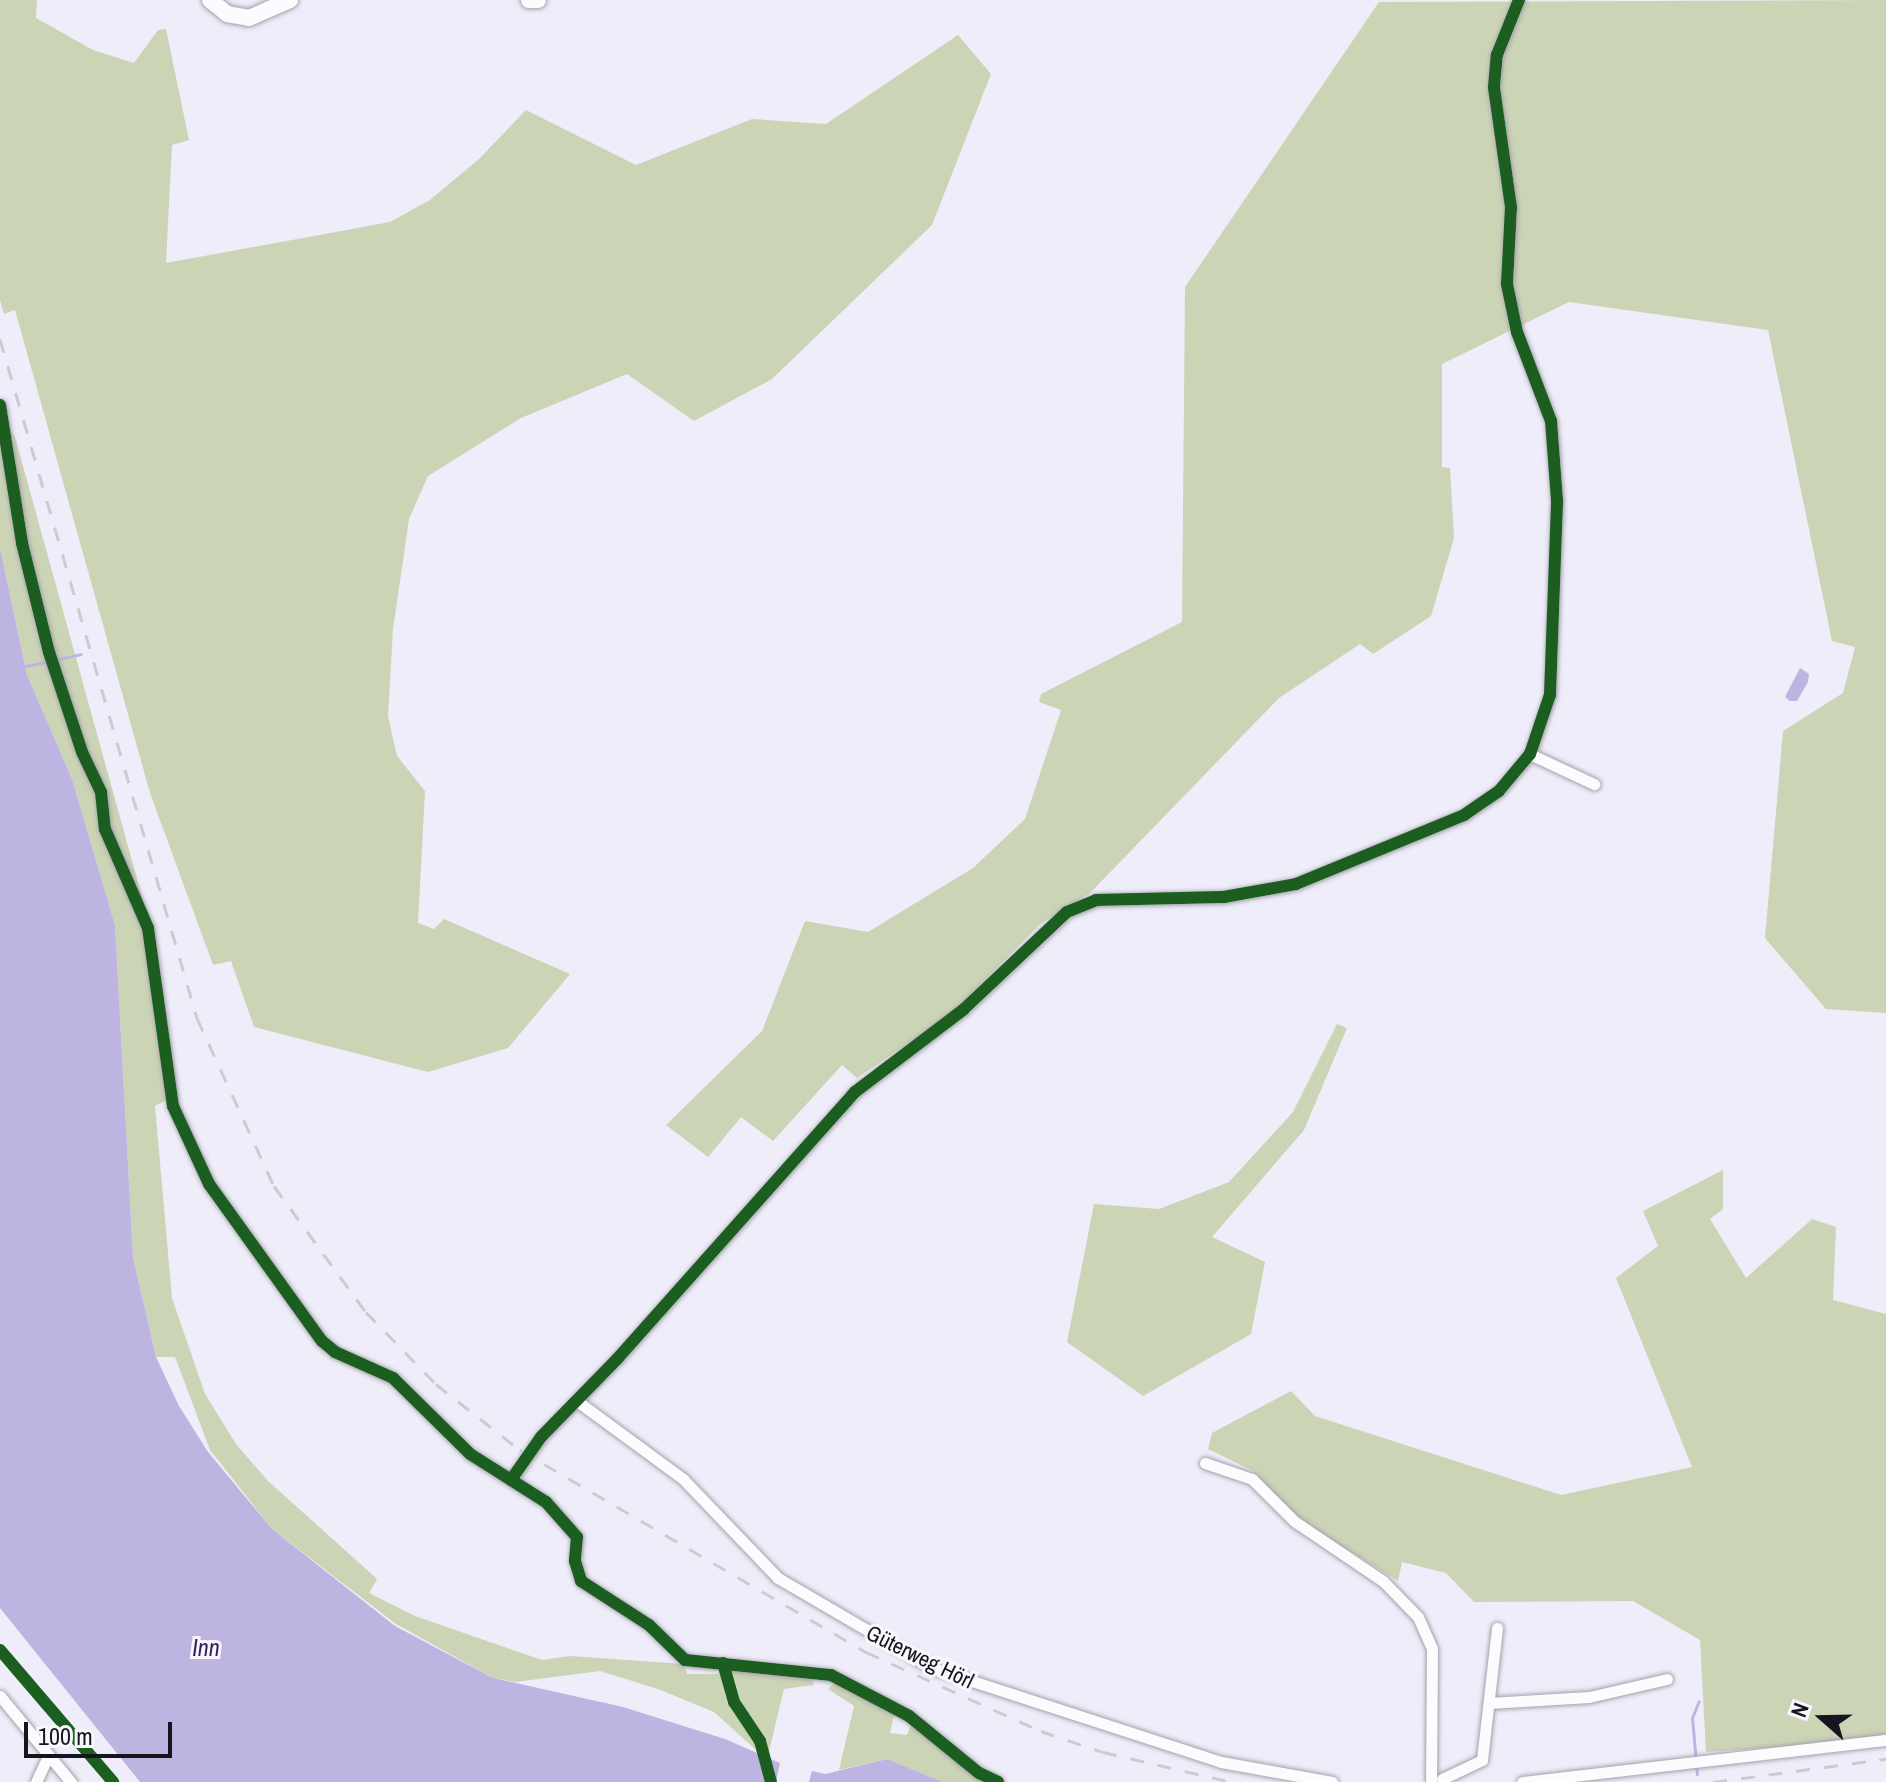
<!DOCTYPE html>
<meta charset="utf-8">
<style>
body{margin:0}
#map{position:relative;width:1886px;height:1782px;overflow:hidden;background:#eeedf9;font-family:"Archivo Narrow",sans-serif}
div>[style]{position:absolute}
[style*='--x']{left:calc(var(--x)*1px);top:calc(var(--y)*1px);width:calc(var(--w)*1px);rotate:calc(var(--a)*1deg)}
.forest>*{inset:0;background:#ccd4b6}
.water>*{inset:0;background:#beb4e2}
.stream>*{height:3px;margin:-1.5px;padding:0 1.5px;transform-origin:1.5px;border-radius:1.5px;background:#beb4e2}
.roads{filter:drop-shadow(0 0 2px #a4a2ac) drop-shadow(0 0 2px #a4a2ac)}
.street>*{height:11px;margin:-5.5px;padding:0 5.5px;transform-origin:5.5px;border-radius:5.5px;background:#fcfcfe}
.secondary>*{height:16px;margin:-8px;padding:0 8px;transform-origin:8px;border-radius:8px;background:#fcfcfe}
.rail>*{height:3px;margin-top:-1.5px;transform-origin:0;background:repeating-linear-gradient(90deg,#cccccf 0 14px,transparent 0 28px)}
.cycleway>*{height:12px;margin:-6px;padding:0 6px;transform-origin:6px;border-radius:6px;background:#1b5e20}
span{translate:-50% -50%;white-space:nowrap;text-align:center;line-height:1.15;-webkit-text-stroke:6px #f8f7fc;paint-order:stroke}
.street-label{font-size:22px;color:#16151d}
.water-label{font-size:24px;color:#331b62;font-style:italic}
.north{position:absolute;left:1782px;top:1678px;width:80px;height:80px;-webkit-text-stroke:6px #f8f7fc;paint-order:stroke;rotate:290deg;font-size:22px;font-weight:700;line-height:32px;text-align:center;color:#16151d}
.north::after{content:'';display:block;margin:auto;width:28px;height:36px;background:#16151d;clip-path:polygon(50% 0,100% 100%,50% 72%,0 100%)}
.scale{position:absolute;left:24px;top:1722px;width:148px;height:36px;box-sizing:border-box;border:4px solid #16151d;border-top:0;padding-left:10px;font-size:24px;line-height:28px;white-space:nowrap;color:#16151d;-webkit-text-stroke:6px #f8f7fc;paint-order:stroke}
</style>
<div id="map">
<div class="forest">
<div style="clip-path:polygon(0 0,37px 0,36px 18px,93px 50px,134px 63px,158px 30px,166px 29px,189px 140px,172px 145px,166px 263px,390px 222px,430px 200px,479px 159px,526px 110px,636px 165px,752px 119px,826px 124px,958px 35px,991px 74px,932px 225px,772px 379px,694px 421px,627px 374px,521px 418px,428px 476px,409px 519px,393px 629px,388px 716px,397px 756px,425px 791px,418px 923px,434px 929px,444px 919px,570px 974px,508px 1048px,428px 1072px,254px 1027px,231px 961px,213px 965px,150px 793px,15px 310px,4px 314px,0 300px)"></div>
<div style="clip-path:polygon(1886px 0,1886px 1013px,1826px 1009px,1765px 938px,1783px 731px,1843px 693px,1855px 647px,1832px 641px,1768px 330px,1569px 302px,1442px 364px,1442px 467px,1450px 468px,1454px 538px,1431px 616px,1373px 654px,1360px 644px,1279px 698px,1090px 893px,1040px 924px,959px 1006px,923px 1033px,857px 1078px,842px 1065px,773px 1141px,741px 1117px,708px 1157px,666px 1125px,762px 1031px,805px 921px,868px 932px,973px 868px,1025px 819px,1061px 710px,1039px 702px,1041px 694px,1182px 622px,1185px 287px,1379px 2px)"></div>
<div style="clip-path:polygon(0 412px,15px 437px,152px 933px,167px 1100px,155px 1106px,172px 1298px,205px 1394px,236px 1444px,268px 1481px,377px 1579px,369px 1593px,415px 1616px,542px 1660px,570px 1656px,684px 1664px,687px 1674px,717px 1674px,728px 1668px,810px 1674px,814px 1685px,784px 1689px,767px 1760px,714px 1712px,658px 1689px,600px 1671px,515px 1682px,493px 1678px,396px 1624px,272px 1529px,210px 1450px,175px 1357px,156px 1357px,133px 1257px,115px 925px,72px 779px,27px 675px,0 548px)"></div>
<div style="clip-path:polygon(1337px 1024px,1347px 1028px,1304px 1130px,1212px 1237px,1265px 1262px,1251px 1334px,1143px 1396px,1067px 1342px,1094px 1204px,1159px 1209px,1229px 1182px,1293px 1112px)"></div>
<div style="clip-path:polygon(1723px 1170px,1723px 1209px,1710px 1219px,1746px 1278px,1812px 1219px,1836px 1227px,1833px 1300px,1886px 1314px,1886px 1734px,1823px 1744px,1706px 1752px,1700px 1640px,1633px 1601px,1474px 1602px,1446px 1573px,1402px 1562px,1398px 1581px,1297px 1518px,1253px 1471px,1208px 1449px,1212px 1433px,1291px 1391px,1315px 1416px,1561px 1495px,1692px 1467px,1616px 1278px,1658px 1246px,1643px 1211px)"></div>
<div style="clip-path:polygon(836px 1682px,895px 1711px,890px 1733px,907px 1735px,912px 1722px,986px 1782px,943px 1782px,887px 1759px,839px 1770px,854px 1706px,828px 1689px)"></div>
</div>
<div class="water">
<div style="clip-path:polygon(0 548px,27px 675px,72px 779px,115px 925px,133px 1257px,156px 1357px,179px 1406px,208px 1452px,272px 1529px,395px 1626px,493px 1678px,623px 1707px,725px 1739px,780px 1763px,776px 1782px,140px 1782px,0 1608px)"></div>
<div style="clip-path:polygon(1800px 668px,1809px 674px,1808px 682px,1797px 701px,1790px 701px,1785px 697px)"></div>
<div style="clip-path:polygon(887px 1759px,943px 1782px,809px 1782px,812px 1771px,825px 1774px)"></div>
</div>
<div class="stream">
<div style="--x:22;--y:667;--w:60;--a:-12.4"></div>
<div style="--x:1697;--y:1774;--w:56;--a:-95.1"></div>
<div style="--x:1692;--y:1718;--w:18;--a:-68"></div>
</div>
<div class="roads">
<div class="street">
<div style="--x:0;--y:405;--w:140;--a:80.9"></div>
<div style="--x:22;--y:543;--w:112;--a:76.1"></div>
<div style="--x:49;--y:652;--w:105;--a:71.7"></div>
<div style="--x:82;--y:752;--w:44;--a:64.6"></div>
<div style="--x:101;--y:792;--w:37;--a:84"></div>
<div style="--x:105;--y:829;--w:108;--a:66.5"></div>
<div style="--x:148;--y:928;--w:180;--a:82"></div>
<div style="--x:173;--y:1106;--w:86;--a:65.2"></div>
<div style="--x:209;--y:1184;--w:193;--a:54.3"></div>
<div style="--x:322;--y:1341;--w:17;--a:40"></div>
<div style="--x:335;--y:1352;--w:64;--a:24.1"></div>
<div style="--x:393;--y:1378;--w:108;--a:44.6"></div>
<div style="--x:470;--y:1454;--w:90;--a:32.3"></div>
<div style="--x:546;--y:1502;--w:47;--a:48.5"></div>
<div style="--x:577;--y:1537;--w:24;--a:95"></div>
<div style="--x:575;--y:1561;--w:21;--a:73"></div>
<div style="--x:581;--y:1581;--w:81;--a:32.9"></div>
<div style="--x:649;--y:1625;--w:50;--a:44.2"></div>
<div style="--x:685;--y:1660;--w:147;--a:5.9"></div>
<div style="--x:831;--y:1675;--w:88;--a:27.7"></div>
<div style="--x:909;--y:1716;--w:90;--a:39.2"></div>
<div style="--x:979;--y:1773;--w:21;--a:25"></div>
<div style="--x:1530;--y:754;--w:71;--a:25.1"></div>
<div style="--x:577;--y:1401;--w:132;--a:36.3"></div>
<div style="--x:683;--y:1479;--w:137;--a:46.2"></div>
<div style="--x:778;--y:1578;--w:178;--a:30.3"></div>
<div style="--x:932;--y:1668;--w:304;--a:18"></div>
<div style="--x:1221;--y:1762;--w:113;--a:10.2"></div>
<div style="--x:1205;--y:1463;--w:50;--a:18.8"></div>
<div style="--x:1252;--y:1479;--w:59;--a:45"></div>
<div style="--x:1294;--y:1521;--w:107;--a:34"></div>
<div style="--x:1383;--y:1581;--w:50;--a:45.8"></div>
<div style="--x:1418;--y:1617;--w:35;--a:66"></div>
<div style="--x:1432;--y:1649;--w:131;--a:90.4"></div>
<div style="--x:511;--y:1480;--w:52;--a:-55.1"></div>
<div style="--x:541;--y:1437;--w:110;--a:-45.7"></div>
<div style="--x:618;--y:1358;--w:356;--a:-48.3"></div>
<div style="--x:855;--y:1092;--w:136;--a:-37.2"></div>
<div style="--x:963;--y:1010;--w:143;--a:-43.3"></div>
<div style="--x:1067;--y:912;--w:31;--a:-22"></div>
<div style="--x:1096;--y:900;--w:128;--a:-1.3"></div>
<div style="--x:1224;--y:897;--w:73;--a:-10.2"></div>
<div style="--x:1296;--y:884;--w:182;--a:-22.3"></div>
<div style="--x:1464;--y:815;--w:42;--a:-34.4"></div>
<div style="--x:1499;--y:791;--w:48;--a:-50"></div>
<div style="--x:1530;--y:754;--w:62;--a:-71.3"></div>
<div style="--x:1550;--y:695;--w:195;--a:-87.9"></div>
<div style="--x:1557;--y:500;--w:79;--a:-94.3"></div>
<div style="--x:1551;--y:421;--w:95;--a:-110.9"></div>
<div style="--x:1517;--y:332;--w:49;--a:-101.8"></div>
<div style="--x:1507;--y:284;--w:77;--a:-87"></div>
<div style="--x:1511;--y:207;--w:121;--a:-98.1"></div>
<div style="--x:1494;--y:87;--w:32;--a:-85"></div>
<div style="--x:1497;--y:55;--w:59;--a:-68.2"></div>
<div style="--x:0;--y:1696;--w:112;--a:50.5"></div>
<div style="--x:1489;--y:1703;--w:100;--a:-3.4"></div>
<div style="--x:1589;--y:1697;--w:80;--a:-13"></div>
<div style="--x:1442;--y:1779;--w:44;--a:-25.4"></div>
<div style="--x:1482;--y:1760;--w:133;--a:-83.5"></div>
<div style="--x:36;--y:1782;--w:29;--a:-65"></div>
<div style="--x:1522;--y:1782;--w:366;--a:-6.6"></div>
</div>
<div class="secondary">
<div style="--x:210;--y:0;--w:22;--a:39"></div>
<div style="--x:227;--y:14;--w:22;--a:10"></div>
<div style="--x:249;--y:18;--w:45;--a:-23.7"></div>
<div style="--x:529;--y:0;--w:9;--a:0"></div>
</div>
</div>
<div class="rail">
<div style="--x:0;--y:339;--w:707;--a:73.82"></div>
<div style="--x:197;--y:1018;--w:185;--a:65.4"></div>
<div style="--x:274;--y:1186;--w:156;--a:53.9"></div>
<div style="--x:366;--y:1312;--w:100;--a:45.8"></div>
<div style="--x:436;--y:1384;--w:107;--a:38.2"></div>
<div style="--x:520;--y:1450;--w:401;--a:30.3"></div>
<div style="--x:866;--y:1652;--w:192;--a:24.3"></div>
<div style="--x:1041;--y:1731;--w:65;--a:18.7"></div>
<div style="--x:1103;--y:1752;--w:132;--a:13.1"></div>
<div style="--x:1713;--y:1782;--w:175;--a:-7.6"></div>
</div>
<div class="cycleway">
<div style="--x:0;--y:405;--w:140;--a:80.9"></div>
<div style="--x:22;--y:543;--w:112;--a:76.1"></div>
<div style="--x:49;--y:652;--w:105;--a:71.7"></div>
<div style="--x:82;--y:752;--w:44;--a:64.6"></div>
<div style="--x:101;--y:792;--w:37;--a:84"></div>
<div style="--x:105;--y:829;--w:108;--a:66.5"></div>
<div style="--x:148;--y:928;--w:180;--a:82"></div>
<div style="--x:173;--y:1106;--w:86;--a:65.2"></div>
<div style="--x:209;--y:1184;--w:193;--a:54.3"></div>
<div style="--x:322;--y:1341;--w:17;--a:40"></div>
<div style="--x:335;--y:1352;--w:64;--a:24.1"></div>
<div style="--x:393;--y:1378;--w:108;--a:44.6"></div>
<div style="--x:470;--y:1454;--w:90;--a:32.3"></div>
<div style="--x:546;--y:1502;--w:47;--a:48.5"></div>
<div style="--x:577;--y:1537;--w:24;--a:95"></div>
<div style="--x:575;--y:1561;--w:21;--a:73"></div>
<div style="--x:581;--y:1581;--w:81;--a:32.9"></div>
<div style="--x:649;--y:1625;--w:50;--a:44.2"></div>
<div style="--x:685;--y:1660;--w:147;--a:5.9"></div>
<div style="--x:831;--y:1675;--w:88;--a:27.7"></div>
<div style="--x:909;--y:1716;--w:90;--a:39.2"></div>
<div style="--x:979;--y:1773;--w:21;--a:25"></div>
<div style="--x:511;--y:1480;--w:52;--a:-55.1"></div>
<div style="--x:541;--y:1437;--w:110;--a:-45.7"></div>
<div style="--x:618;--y:1358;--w:356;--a:-48.3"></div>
<div style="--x:855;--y:1092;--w:136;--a:-37.2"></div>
<div style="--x:963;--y:1010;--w:143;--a:-43.3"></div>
<div style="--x:1067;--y:912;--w:31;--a:-22"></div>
<div style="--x:1096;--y:900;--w:128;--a:-1.3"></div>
<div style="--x:1224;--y:897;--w:73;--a:-10.2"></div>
<div style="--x:1296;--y:884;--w:182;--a:-22.3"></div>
<div style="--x:1464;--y:815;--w:42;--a:-34.4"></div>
<div style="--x:1499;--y:791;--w:48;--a:-50"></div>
<div style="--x:1530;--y:754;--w:62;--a:-71.3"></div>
<div style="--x:1550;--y:695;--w:195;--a:-87.9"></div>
<div style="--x:1557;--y:500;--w:79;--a:-94.3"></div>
<div style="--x:1551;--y:421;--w:95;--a:-110.9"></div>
<div style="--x:1517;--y:332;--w:49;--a:-101.8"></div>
<div style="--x:1507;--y:284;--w:77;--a:-87"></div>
<div style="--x:1511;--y:207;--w:121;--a:-98.1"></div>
<div style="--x:1494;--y:87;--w:32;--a:-85"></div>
<div style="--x:1497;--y:55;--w:59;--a:-68.2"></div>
<div style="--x:0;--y:1650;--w:174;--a:49.4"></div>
<div style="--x:723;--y:1663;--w:41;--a:74.2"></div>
<div style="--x:734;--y:1702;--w:47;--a:56.3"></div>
<div style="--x:760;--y:1741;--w:42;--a:75"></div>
</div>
<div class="street-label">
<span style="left:920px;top:1657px;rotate:26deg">Güterweg Hörl</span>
</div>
<div class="water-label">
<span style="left:206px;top:1648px">Inn</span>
</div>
<div class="north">N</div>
<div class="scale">100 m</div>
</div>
